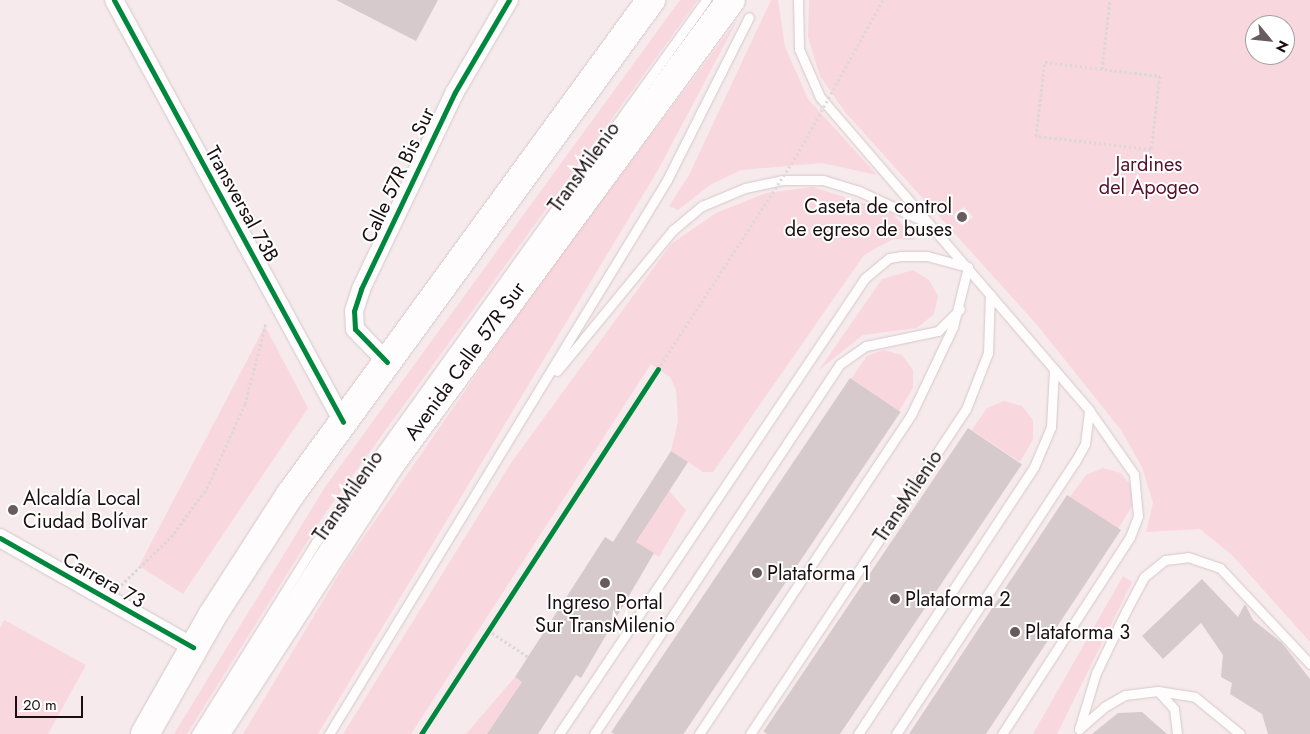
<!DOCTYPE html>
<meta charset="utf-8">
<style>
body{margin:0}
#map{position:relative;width:1310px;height:734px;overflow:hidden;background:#f6eaec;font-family:Jost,sans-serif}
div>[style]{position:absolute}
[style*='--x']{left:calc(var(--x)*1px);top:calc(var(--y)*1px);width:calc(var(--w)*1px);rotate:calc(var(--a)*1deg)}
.green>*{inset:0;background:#f9d7de}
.building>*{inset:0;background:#d7cacd;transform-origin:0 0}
.path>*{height:3px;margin-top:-1.5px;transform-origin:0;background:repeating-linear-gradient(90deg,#dcd7d8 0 2.5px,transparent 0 5px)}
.roads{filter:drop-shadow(0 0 1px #d4c8ca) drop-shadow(0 0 1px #d4c8ca)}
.lane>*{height:9px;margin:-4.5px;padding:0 4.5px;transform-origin:4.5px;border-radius:4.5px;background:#fefcfc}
.street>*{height:18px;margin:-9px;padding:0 9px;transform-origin:9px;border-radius:9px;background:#fefcfc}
.highway>*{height:28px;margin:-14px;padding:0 14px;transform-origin:14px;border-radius:14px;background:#fefcfc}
.path-bridge>*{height:3px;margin-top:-1.5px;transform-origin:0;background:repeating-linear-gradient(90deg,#dcd7d8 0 2.5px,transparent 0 5px)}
.cycleway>*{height:5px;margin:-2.5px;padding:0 2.5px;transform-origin:2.5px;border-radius:2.5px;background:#00873e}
.dots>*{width:14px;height:14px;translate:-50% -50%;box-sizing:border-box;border:2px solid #fff;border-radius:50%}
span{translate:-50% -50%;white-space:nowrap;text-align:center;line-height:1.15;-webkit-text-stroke:4px #fff;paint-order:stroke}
.park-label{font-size:20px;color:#580f2a}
.street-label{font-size:20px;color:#1a0e11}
.poi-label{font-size:20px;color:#1a0e11}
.right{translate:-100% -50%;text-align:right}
.left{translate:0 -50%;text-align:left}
.north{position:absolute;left:1245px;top:15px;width:50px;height:50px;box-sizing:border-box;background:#fff;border:1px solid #a39fa0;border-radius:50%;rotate:118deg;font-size:14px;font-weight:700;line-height:20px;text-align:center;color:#1a0e11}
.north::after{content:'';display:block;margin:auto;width:18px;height:22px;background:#675b5e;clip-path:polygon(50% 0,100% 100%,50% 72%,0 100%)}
.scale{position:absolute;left:15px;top:696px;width:68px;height:22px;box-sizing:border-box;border:2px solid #1a0e11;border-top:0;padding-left:6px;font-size:15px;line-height:18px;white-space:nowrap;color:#1a0e11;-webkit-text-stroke:4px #fff;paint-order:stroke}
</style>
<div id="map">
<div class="green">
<div style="clip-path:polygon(680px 0,698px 0,324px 515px,187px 734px,174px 734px,325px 487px)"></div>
<div style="clip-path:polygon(771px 0,778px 0,785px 47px,808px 99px,877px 175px,822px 163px,741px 170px,710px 185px,678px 210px,669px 206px,689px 175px)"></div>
<div style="clip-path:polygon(evenodd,809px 0,1310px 0,1310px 642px,1233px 556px,1200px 529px,1146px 532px,1153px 503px,1142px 467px,1121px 430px,1038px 326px,845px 112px,820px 76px,808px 37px,809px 0,1255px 25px,1285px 25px,1285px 55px,1255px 55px,1255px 25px,809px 0,964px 207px,973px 217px,962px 226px,953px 216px,964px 207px)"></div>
<div style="clip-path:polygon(738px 19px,658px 170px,318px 734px,243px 734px,345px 564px,543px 278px)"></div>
<div style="clip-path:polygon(813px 187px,891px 212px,916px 240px,893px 239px,864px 255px,713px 472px,703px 472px,671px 451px,678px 421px,676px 390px,670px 377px,651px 364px,411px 734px,343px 734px,511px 463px,671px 244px,716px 213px,766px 193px)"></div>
<div style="clip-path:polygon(913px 270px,929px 280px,938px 296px,934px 314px,917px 328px,863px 335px,819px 370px,882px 279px)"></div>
<div style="clip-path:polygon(265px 326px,308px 408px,183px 594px,139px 566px)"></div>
<div style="clip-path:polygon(883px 350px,902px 355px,913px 370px,913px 388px,899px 411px,851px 379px,867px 356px)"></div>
<div style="clip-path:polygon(1004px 401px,1022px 406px,1033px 420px,1033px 439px,1020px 462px,972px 430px,987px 408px)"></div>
<div style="clip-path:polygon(1103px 468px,1121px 473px,1132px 487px,1132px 506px,1118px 529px,1070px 497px,1086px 475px)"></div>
<div style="clip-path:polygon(669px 491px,686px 510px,659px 557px,636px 542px)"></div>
<div style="clip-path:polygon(1123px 576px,1132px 582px,1057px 734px,1033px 734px)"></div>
<div style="clip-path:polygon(4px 620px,86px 665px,48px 734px,0 734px,0 628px)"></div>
<div style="clip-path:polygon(515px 677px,522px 682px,487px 734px,466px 734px)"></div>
</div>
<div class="building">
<div style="clip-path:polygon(336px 0,438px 0,416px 41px)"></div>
<div style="left:850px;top:378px;width:61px;height:427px;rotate:34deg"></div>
<div style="left:968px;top:428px;width:65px;height:366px;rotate:34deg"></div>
<div style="clip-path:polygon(671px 451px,688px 462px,636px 542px,654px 553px,581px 678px,576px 675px,538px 734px,487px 734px,522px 682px,515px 677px,605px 537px,613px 542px)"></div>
<div style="clip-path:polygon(1067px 495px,1121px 530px,986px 734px,909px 734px)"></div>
<div style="clip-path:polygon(1202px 579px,1238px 617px,1245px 604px,1253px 620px,1282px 643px,1310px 679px,1310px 734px,1268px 734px,1262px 714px,1230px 694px,1232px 683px,1221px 677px,1223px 655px,1201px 623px,1163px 659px,1142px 636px)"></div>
<div style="clip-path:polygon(1142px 712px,1167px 734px,1092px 734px,1118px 713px)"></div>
</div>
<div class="path">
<div style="--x:1045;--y:62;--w:116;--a:6.9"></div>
<div style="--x:1160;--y:76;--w:74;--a:97"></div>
<div style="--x:1151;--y:149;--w:116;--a:-173.6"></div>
<div style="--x:1036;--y:136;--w:75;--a:-83.1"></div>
<div style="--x:1102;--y:69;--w:69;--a:-83.4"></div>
<div style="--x:121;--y:585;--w:69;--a:-43.8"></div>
<div style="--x:171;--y:537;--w:61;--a:-53.7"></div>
<div style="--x:207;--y:488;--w:92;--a:-65.7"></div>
<div style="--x:245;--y:404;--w:84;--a:-75.5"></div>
<div style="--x:488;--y:630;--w:48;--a:34"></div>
</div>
<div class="roads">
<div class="lane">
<div style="--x:798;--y:0;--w:49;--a:88.8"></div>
<div style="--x:799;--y:49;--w:52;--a:66.4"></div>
<div style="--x:820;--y:97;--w:413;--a:49.3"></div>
<div style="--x:1089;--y:410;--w:78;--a:54.9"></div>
<div style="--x:1134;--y:474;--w:42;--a:84.6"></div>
<div style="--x:1138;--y:516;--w:22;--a:111"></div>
<div style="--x:1130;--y:537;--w:235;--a:123"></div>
<div style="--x:557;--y:371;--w:183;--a:-50.6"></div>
<div style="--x:673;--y:230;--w:38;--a:-40"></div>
<div style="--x:702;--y:206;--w:47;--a:-22.7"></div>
<div style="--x:745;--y:188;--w:38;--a:-12"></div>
<div style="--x:782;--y:180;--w:41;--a:0"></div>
<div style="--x:823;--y:180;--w:38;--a:17"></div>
<div style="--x:859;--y:191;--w:76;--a:24.9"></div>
<div style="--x:1158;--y:691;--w:24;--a:48"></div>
<div style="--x:1174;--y:709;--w:25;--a:83"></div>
<div style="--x:1079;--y:729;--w:59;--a:-73.1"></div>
<div style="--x:1096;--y:673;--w:69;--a:-64.2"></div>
<div style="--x:1126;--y:611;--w:38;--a:-62"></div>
<div style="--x:1144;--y:577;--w:27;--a:-39"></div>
<div style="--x:1165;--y:560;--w:23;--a:-7"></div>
<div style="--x:1188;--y:557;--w:34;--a:19"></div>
<div style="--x:1220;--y:568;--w:132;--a:46.8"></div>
<div style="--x:1079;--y:729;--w:33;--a:-41"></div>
<div style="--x:1104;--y:707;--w:24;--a:-30"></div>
<div style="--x:1125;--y:695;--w:33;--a:-7"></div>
<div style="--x:1158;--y:691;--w:37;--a:9"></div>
<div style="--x:1195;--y:697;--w:58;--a:39.4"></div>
<div style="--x:196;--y:734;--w:226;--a:-58"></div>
<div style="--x:316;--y:542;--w:668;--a:-54.26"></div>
<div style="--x:329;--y:734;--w:649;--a:-58.61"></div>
<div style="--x:667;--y:180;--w:182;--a:-63.3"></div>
<div style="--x:559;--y:734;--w:549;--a:-56.14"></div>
<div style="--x:865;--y:278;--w:31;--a:-40"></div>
<div style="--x:889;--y:258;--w:12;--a:-9"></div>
<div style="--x:901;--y:256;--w:26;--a:0"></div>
<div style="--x:927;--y:256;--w:42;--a:15"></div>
<div style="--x:594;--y:734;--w:444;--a:-56.4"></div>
<div style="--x:840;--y:364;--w:32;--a:-35"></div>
<div style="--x:866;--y:346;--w:74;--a:-11.8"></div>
<div style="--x:938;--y:331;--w:31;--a:-45"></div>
<div style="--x:699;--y:734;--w:383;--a:-56.4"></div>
<div style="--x:911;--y:415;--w:98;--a:-64.5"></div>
<div style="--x:953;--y:327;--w:62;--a:-76"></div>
<div style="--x:750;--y:734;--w:390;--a:-56.4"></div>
<div style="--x:966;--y:409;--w:60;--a:-68.6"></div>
<div style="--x:988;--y:353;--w:59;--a:-88.1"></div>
<div style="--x:858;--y:734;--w:320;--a:-56.6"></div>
<div style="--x:1034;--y:467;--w:43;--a:-67"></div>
<div style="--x:1051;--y:427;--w:58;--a:-87"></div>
<div style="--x:896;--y:734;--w:326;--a:-56.7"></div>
<div style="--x:1075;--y:462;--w:21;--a:-61"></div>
<div style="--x:1085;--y:444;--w:34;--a:-83"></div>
</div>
<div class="street">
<div style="--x:114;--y:0;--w:480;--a:61.5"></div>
<div style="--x:387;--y:362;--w:46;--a:-134.1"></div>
<div style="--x:355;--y:329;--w:18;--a:-93"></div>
<div style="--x:354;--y:311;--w:23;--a:-72"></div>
<div style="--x:361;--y:289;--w:218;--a:-64.5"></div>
<div style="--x:455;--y:92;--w:107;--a:-59.6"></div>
<div style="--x:0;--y:538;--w:222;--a:29.5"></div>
</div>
<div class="highway">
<div style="--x:145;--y:734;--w:136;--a:-60.4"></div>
<div style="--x:212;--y:616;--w:144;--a:-57.2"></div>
<div style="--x:290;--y:495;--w:613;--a:-53.9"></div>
<div style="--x:215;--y:734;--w:323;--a:-57"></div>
<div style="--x:391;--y:463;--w:574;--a:-53.71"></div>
</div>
</div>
<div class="path-bridge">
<div style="--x:658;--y:369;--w:255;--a:-57"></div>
<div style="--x:797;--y:155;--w:177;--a:-61"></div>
</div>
<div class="cycleway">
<div style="--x:114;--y:0;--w:480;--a:61.5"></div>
<div style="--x:387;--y:362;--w:46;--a:-134.1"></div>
<div style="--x:355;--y:329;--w:18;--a:-93"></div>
<div style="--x:354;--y:311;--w:23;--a:-72"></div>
<div style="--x:361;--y:289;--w:218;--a:-64.5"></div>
<div style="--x:455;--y:92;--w:107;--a:-59.6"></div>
<div style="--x:0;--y:538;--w:222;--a:29.5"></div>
<div style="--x:421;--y:734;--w:435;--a:-57"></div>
</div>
<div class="dots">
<div style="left:962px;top:217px;background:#675b5e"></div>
<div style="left:13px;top:510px;background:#675b5e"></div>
<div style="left:757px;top:573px;background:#675b5e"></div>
<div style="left:605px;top:583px;background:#675b5e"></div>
<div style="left:895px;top:599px;background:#675b5e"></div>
<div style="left:1015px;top:632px;background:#675b5e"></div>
</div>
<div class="park-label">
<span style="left:1149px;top:176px">Jardines<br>del Apogeo</span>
</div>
<div class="street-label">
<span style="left:584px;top:167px;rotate:-54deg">TransMilenio</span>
<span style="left:398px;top:175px;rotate:-65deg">Calle 57R Bis Sur</span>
<span style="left:242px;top:204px;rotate:61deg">Transversal 73B</span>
<span style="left:465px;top:361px;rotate:-54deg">Avenida Calle 57R Sur</span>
<span style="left:348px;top:496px;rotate:-55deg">TransMilenio</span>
<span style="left:908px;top:496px;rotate:-56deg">TransMilenio</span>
<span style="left:104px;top:580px;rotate:30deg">Carrera 73</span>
</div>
<div class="poi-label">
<span class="right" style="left:952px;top:218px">Caseta de control<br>de egreso de buses</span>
<span class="left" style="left:23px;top:510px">Alcaldía Local<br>Ciudad Bolívar</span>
<span class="left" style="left:767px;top:573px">Plataforma 1</span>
<span class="left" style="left:905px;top:599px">Plataforma 2</span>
<span style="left:605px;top:614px">Ingreso Portal<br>Sur TransMilenio</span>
<span class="left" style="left:1025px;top:632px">Plataforma 3</span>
</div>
<div class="north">N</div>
<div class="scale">20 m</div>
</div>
